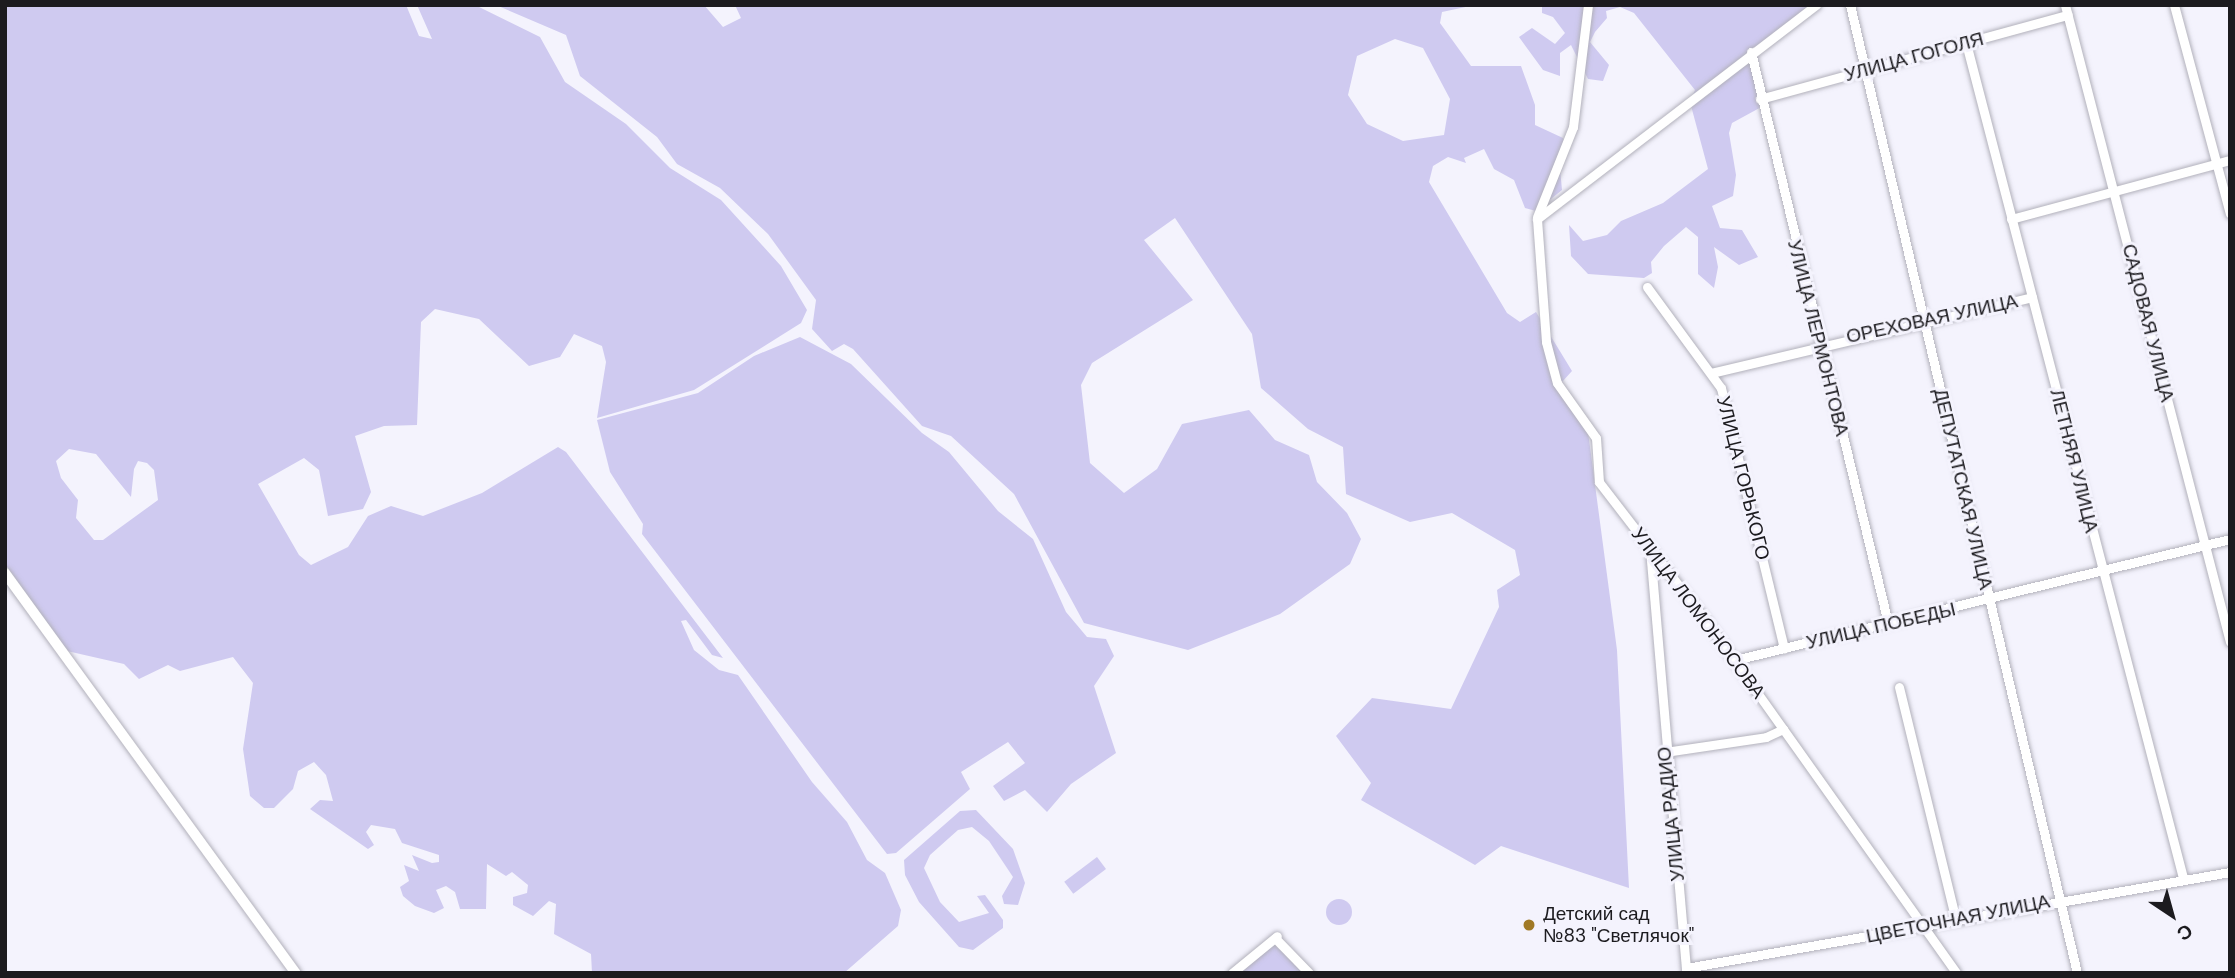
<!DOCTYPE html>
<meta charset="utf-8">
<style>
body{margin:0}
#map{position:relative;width:2235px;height:978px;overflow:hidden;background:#f4f3fd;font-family:"DM Sans",sans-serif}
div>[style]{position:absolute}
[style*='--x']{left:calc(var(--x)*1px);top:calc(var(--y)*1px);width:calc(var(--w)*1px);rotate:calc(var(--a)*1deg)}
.green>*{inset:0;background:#cfcaf0;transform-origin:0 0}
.round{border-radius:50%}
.roads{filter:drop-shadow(0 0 2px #b2b1bb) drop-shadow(0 0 2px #b2b1bb)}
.minor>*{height:9px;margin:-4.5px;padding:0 4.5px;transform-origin:4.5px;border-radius:4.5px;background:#fff}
.tertiary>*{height:10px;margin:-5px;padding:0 5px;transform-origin:5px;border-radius:5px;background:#fff}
.dots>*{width:19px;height:19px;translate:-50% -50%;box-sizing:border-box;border:4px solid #f4f3fd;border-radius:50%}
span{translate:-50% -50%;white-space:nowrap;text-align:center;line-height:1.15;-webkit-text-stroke:6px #f4f3fd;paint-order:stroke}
.street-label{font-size:19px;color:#1c1b1f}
.poi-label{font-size:19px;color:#1c1b1f}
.left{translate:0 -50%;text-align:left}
.frame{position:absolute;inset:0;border:7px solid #1c1b1f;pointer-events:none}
.north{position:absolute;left:2137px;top:880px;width:70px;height:70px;-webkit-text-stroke:5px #f4f3fd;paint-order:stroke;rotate:144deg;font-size:19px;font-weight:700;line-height:28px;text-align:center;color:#1c1b1f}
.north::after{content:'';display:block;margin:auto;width:24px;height:32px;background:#1c1b1f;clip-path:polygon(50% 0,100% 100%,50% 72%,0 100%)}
</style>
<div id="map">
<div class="green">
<div style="clip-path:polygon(evenodd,5px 5px,406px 5px,419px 36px,432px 39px,417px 5px,475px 5px,540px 37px,565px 82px,626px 124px,670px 168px,721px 200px,781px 266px,807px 310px,801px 323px,694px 390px,597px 418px,606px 362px,602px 346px,574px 334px,560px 357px,529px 366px,479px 319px,435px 309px,421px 322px,417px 425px,384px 426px,355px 436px,371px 492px,363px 509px,328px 516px,319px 470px,304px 458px,258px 484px,299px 555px,311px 565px,348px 547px,368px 516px,391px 506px,423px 516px,482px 493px,558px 447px,566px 452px,723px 658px,712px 655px,686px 620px,681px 621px,694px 650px,719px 670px,738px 675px,812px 782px,847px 822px,867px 860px,885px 873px,901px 910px,898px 926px,844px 973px,592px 973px,591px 954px,554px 934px,556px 904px,549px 901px,533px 916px,513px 905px,513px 897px,527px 893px,528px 885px,512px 872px,506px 876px,487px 864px,486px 909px,460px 909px,455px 892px,446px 886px,436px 890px,444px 908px,434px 913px,415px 906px,403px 896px,400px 887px,409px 881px,404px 865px,419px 871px,412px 855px,432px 863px,439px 862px,439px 855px,402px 843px,395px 829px,371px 825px,366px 832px,374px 845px,368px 849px,310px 809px,320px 800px,333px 801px,326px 775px,314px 762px,298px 771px,293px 789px,274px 808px,264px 808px,250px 796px,243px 749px,253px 683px,233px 657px,180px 671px,168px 665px,139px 679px,124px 664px,67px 651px,5px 564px,5px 5px,69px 449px,96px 454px,131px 497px,134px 469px,138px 461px,147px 463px,154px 470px,158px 500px,103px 540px,94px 540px,76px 518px,78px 500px,61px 478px,56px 461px,69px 449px)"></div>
<div style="clip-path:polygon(evenodd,496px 5px,704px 5px,723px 27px,741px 18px,735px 5px,1475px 5px,1442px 12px,1440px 23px,1471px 66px,1521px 66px,1535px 105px,1535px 125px,1563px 138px,1567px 148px,1560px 169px,1562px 190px,1536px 211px,1525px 208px,1514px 180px,1494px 169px,1484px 149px,1464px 158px,1466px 163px,1448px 157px,1433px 166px,1429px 182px,1507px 313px,1520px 322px,1536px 312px,1572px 371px,1562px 382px,1586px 417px,1617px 650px,1629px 888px,1501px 846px,1475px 865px,1361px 800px,1371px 783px,1336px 736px,1372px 698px,1451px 709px,1499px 607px,1497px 590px,1520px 575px,1515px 550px,1452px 513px,1410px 522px,1346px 494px,1343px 447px,1308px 429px,1261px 388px,1252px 334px,1175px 218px,1144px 240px,1193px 300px,1092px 363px,1081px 385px,1090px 463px,1124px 493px,1157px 469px,1182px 424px,1249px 410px,1275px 440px,1309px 455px,1317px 482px,1347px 513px,1361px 539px,1350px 564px,1280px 614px,1188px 650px,1084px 623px,1014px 494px,951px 436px,922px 426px,853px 349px,844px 344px,832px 351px,812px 329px,816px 300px,768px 234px,720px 188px,677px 164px,657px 137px,580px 76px,566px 35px,496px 5px,1395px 39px,1423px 48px,1450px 99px,1444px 135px,1403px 141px,1367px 124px,1348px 95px,1357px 56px,1395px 39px)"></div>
<div style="clip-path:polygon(1542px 5px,1822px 5px,1757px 52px,1765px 105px,1732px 123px,1729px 133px,1736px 175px,1733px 196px,1712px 206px,1720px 228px,1742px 230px,1758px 257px,1739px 265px,1714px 247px,1718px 267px,1714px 288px,1698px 274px,1698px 237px,1686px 227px,1664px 246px,1651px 262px,1652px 273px,1644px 278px,1588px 274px,1571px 256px,1569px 225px,1583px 241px,1607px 235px,1621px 221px,1663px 203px,1708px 169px,1690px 102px,1695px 90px,1634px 13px,1620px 7px,1606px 11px,1607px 18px,1595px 32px,1590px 42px,1609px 65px,1603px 81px,1588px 79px,1571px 45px,1560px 53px,1560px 76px,1543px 70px,1519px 37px,1532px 28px,1555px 44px,1565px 33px,1553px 17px,1542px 13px)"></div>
<div style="clip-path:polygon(800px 337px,851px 364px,922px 433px,949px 452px,998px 511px,1033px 539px,1066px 612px,1087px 637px,1106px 639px,1114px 656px,1094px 686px,1116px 753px,1071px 784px,1047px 812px,1025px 790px,1004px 801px,993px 786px,1025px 763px,1008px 742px,961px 772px,970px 789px,896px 853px,887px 854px,642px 534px,643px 524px,610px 472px,597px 420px,698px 393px,754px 356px)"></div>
<div style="clip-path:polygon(976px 810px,1013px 849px,1025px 883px,1018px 905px,1004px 904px,1002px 896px,1013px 877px,989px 841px,972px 827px,958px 830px,930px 855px,924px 868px,940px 902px,959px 922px,989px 913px,977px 896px,985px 895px,1003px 920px,1003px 928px,973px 950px,959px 947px,919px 902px,905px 875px,904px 860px,960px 811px)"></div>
<div style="left:1097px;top:857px;width:15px;height:41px;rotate:53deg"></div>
<div class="round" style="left:1326px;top:899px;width:26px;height:26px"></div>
<div style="clip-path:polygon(1273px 943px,1303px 973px,1235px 973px)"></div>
</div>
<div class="roads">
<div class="minor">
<div style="--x:1850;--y:5;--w:994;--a:76.8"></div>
<div style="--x:2065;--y:5;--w:658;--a:75.48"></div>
<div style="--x:2174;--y:5;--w:216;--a:75"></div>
<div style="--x:1966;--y:43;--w:863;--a:75.43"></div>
<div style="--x:1751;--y:52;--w:587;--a:76.51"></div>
<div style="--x:1760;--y:99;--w:319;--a:-15.3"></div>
<div style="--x:1537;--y:217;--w:97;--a:-68.2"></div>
<div style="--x:1573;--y:127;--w:123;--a:-83"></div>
<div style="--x:1537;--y:219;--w:123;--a:85.8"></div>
<div style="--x:1546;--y:342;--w:42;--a:75"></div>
<div style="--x:1557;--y:383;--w:67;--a:54.7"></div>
<div style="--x:1596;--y:438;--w:44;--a:86.1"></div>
<div style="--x:1599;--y:482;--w:177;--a:52.4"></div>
<div style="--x:1707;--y:622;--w:430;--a:54.6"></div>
<div style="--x:1537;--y:219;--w:352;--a:-37.5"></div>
<div style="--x:2011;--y:219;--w:227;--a:-15.1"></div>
<div style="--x:1647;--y:287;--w:125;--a:53.8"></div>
<div style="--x:1721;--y:388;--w:268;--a:76.4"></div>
<div style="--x:1711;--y:373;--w:330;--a:-13.3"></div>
<div style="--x:1650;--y:549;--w:426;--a:85.1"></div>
<div style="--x:1735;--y:660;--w:510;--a:-13.74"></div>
<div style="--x:1899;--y:687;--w:240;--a:76.3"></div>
<div style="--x:1665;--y:752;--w:102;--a:-8.4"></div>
<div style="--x:1766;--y:737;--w:19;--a:-25"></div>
<div style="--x:1275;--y:938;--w:49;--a:45.8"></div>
<div style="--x:1686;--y:968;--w:552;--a:-10.01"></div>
<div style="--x:1232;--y:973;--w:58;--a:-39.4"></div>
</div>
<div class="tertiary">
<div style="--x:5;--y:573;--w:495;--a:54"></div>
</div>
</div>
<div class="dots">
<div style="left:1529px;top:925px;background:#a07926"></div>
</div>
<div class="street-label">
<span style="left:1914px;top:57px;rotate:-15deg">УЛИЦА ГОГОЛЯ</span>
<span style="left:1932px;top:319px;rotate:-12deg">ОРЕХОВАЯ УЛИЦА</span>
<span style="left:2148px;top:323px;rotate:76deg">САДОВАЯ УЛИЦА</span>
<span style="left:1818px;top:338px;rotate:76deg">УЛИЦА ЛЕРМОНТОВА</span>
<span style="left:2074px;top:461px;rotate:76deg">ЛЕТНЯЯ УЛИЦА</span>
<span style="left:1743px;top:478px;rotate:76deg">УЛИЦА ГОРЬКОГО</span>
<span style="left:1963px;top:489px;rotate:77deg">ДЕПУТАТСКАЯ УЛИЦА</span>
<span style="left:1698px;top:613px;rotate:53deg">УЛИЦА ЛОМОНОСОВА</span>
<span style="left:1881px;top:626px;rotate:-13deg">УЛИЦА ПОБЕДЫ</span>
<span style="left:1671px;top:814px;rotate:-96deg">УЛИЦА РАДИО</span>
<span style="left:1958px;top:919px;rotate:-11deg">ЦВЕТОЧНАЯ УЛИЦА</span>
</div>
<div class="poi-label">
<span class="left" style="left:1543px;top:925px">Детский сад<br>№83 "Светлячок"</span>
</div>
<div class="frame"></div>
<div class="north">С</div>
</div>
